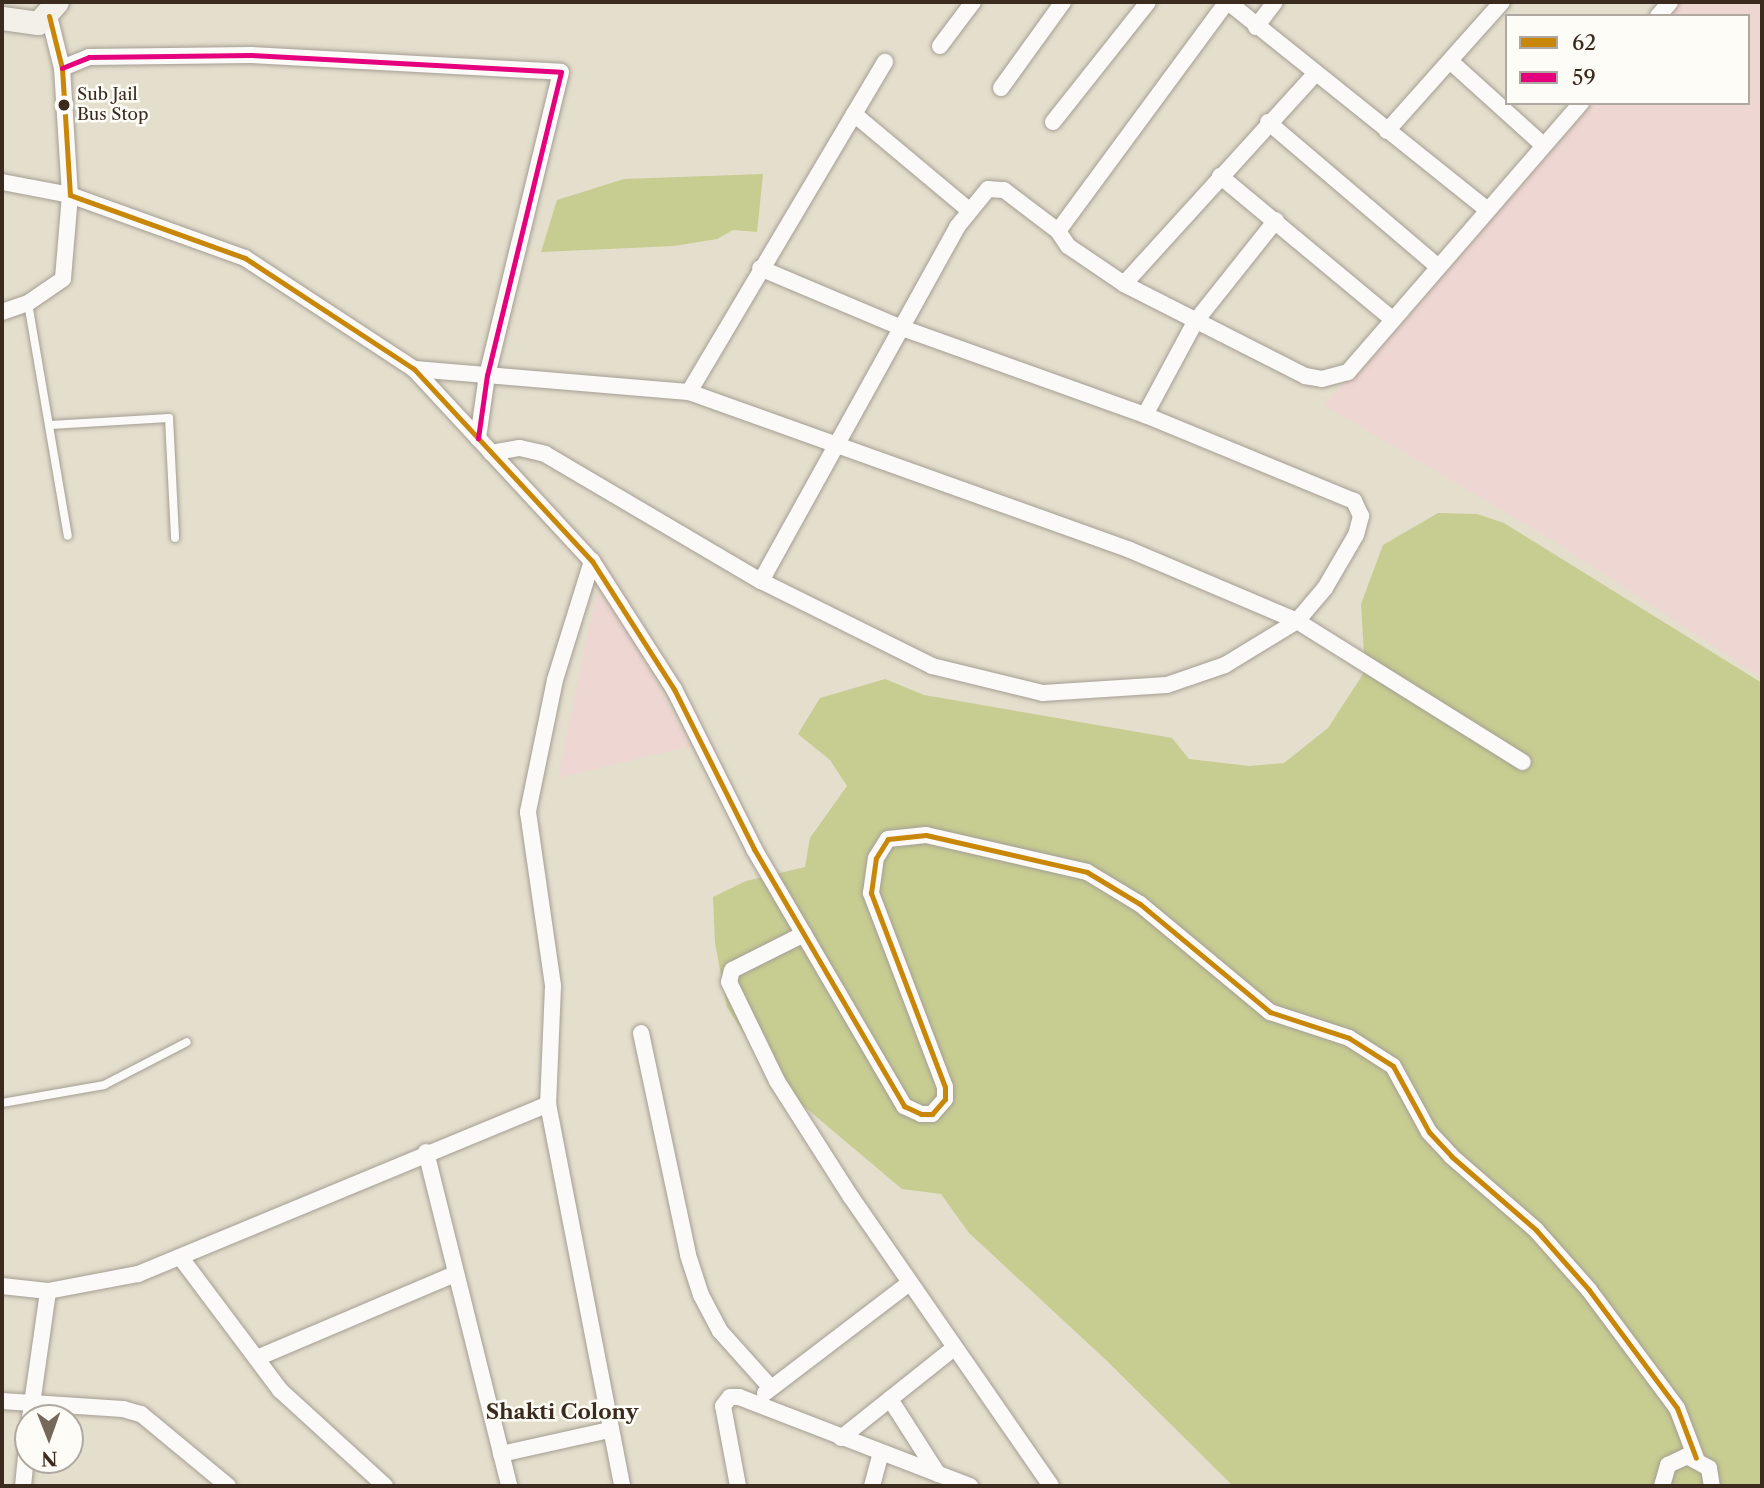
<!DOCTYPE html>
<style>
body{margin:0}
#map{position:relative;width:1764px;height:1488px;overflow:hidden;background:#e4decd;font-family:"Libre Caslon Text",serif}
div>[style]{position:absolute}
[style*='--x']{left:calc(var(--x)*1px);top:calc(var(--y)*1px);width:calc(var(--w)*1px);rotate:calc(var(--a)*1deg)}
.built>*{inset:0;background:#eed6d2}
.green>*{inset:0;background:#c7cc91}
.roads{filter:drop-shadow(0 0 2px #a49e93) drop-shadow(0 0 2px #a49e93)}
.lane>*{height:8px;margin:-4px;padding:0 4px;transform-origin:4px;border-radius:4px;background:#fbfaf8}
.street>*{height:16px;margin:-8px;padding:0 8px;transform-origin:8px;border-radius:8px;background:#fbfaf8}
.secondary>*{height:23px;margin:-11.5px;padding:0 11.5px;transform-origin:11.5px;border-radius:11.5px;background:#f3f0e9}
.bus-1>*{height:5px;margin:-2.5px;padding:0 2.5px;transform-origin:2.5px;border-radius:2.5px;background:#c88708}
.bus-2>*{height:5px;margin:-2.5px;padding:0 2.5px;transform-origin:2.5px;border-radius:2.5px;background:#e5007d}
.dots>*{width:19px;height:19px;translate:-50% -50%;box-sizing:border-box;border:4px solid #fdfcf7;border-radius:50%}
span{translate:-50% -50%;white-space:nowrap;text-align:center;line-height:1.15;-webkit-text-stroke:5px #fdfcf7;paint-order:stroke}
.bus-label{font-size:17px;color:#3b2a1e}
.left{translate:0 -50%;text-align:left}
.neighbourhood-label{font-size:21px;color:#3b2a1e;font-weight:700}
.frame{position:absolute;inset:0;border:4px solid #3b2a1e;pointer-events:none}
.legend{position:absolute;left:1505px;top:14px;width:245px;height:91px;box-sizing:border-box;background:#fdfcf7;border:2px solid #afa8a0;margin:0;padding:9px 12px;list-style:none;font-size:21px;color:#3b2a1e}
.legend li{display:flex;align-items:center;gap:14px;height:35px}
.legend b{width:35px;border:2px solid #afa8a0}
.north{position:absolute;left:14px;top:1404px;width:70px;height:70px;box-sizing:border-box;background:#fdfcf7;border:2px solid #afa8a0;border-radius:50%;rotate:179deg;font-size:19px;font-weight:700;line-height:28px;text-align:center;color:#3b2a1e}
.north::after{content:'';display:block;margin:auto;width:24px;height:32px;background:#76695b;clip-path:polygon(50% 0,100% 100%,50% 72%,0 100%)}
</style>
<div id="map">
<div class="built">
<div style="clip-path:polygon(1681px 2px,1762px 2px,1762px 678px,1554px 541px,1324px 405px,1592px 103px,1748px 103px,1748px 16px,1669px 16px)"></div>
<div style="clip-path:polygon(596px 595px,614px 605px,691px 746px,558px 778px)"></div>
</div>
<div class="green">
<div style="clip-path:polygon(763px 174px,757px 232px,733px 230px,717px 239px,674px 246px,541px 252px,557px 200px,624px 179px)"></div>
<div style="clip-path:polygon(1438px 513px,1477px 514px,1504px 523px,1762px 683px,1762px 1486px,1233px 1486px,1106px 1360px,969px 1233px,941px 1194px,902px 1189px,775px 1082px,727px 1007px,715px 943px,713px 897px,746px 881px,805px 867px,810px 838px,847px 786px,830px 760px,798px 734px,820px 698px,885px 679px,924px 695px,1172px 738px,1189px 759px,1249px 766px,1284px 763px,1328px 728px,1365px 671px,1361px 604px,1383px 545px)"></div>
</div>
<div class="roads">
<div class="lane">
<div style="--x:28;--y:303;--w:236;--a:80.3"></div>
<div style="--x:50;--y:425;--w:119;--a:-3.4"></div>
<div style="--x:169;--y:418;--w:120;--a:87.1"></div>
<div style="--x:2;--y:1103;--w:104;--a:-10"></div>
<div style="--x:104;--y:1085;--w:93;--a:-27.4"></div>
</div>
<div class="street">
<div style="--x:1228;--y:2;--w:331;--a:38.7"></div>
<div style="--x:49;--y:16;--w:54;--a:76"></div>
<div style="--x:62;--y:68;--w:127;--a:86.4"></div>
<div style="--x:70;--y:195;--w:186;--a:19.8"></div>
<div style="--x:245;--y:258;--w:202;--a:33.3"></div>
<div style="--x:414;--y:369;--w:262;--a:47.2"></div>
<div style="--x:592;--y:561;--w:152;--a:57.4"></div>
<div style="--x:674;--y:689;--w:179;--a:63.4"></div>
<div style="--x:754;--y:849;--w:298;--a:59.7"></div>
<div style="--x:904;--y:1106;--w:19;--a:25"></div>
<div style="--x:921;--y:1114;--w:11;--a:0"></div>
<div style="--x:932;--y:1114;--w:20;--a:-49"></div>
<div style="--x:945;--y:1099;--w:12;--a:-90"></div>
<div style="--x:945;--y:1087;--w:208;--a:-110.9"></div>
<div style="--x:871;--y:893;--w:35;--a:-82"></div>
<div style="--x:876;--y:858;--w:22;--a:-58"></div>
<div style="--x:888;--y:839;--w:38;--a:-6"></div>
<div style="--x:926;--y:835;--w:165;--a:12.9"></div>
<div style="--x:1087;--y:872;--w:62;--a:31.1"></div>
<div style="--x:1140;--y:904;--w:169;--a:39.7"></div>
<div style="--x:1270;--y:1012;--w:83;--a:18.2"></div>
<div style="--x:1349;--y:1038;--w:52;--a:32.5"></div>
<div style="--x:1393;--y:1066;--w:75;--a:61.4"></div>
<div style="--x:1429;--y:1132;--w:33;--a:47"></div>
<div style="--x:1451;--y:1156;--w:113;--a:41"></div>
<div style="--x:1536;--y:1230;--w:80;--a:48.5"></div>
<div style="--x:1589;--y:1290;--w:147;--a:53.3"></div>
<div style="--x:1677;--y:1408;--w:53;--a:69.2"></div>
<div style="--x:1658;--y:16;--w:18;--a:-49"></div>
<div style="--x:1256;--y:27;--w:31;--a:-53"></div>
<div style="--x:940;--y:46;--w:55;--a:-53.1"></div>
<div style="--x:1450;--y:61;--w:125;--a:42.1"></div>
<div style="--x:62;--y:68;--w:29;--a:-22"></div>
<div style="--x:89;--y:57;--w:162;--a:-0.7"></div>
<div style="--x:251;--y:55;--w:310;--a:3.1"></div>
<div style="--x:561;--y:72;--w:312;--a:103.7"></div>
<div style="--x:487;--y:375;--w:64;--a:98.1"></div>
<div style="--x:1001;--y:88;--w:106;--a:-54.2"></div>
<div style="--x:854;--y:114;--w:150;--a:39.9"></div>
<div style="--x:1053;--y:122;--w:153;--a:-51.6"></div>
<div style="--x:1268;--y:122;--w:222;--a:40.4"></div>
<div style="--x:1387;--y:131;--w:173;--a:-48.3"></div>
<div style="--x:1220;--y:176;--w:222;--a:39.7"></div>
<div style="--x:2;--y:182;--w:69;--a:10.8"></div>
<div style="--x:70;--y:195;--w:84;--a:94.8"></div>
<div style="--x:63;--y:279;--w:42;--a:145.6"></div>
<div style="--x:28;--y:303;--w:28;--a:161"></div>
<div style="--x:1058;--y:231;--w:285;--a:-53.6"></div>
<div style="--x:1124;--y:284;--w:284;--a:-47.7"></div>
<div style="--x:414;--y:369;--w:276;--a:4.8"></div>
<div style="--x:689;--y:392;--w:384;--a:-59.3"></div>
<div style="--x:689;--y:392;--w:468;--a:19.7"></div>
<div style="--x:1130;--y:550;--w:181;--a:23"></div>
<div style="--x:1297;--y:621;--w:266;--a:32"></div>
<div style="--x:1145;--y:415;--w:106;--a:-61.7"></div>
<div style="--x:1195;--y:322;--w:130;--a:-51.5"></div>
<div style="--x:491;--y:453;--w:29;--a:-10"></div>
<div style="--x:520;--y:448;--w:26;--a:13"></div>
<div style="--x:545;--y:454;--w:251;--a:30.5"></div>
<div style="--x:761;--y:581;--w:191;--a:26.4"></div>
<div style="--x:932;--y:666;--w:114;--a:13.7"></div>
<div style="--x:1043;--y:693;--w:124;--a:-3.7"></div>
<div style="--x:1167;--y:685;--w:61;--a:-19"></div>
<div style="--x:1225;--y:665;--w:84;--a:-31.4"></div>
<div style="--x:1297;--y:621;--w:43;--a:-49.7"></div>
<div style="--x:1325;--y:588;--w:61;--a:-59.7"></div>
<div style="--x:1356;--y:535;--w:20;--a:-75"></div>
<div style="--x:1361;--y:516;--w:17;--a:-115"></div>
<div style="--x:1354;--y:501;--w:226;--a:-157.6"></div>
<div style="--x:1145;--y:415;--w:258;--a:-160.3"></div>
<div style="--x:902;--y:328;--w:154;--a:-157.1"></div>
<div style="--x:592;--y:561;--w:125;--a:107.3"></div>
<div style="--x:555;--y:680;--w:135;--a:101.6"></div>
<div style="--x:528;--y:812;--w:176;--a:81.8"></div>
<div style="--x:553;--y:986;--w:118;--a:92.4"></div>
<div style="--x:548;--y:1104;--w:389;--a:79"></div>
<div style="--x:761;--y:581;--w:405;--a:-61"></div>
<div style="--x:957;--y:227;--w:49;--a:-50.8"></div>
<div style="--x:988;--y:189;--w:16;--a:4"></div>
<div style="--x:1004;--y:190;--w:68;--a:37.2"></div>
<div style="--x:1058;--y:231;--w:18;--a:56"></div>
<div style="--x:1068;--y:246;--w:68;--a:34.2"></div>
<div style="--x:1124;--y:284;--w:203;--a:26.9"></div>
<div style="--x:1305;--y:376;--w:17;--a:10"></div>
<div style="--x:1322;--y:379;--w:27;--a:-15"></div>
<div style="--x:1348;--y:372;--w:356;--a:-49.1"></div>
<div style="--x:804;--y:934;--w:80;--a:153.4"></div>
<div style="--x:732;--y:970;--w:12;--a:104"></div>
<div style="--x:729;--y:982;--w:110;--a:64.1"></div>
<div style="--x:777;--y:1081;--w:138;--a:57.5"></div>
<div style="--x:851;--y:1197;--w:351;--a:55.3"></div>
<div style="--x:641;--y:1033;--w:227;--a:78"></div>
<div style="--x:688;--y:1255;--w:42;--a:72"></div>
<div style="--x:701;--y:1295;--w:41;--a:62.2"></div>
<div style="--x:720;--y:1331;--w:76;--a:48.2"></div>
<div style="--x:426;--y:1152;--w:344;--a:76"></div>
<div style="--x:181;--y:1258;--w:165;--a:53.1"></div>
<div style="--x:280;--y:1390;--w:142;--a:42.4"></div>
<div style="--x:2;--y:1286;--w:46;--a:6.2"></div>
<div style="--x:48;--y:1291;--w:92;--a:-10.7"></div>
<div style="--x:138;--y:1274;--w:444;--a:-22.5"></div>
<div style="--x:257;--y:1358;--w:215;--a:-23"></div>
<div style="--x:765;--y:1393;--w:180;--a:-37.3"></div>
<div style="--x:890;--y:1399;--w:89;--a:57.4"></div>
<div style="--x:2;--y:1401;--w:121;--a:3.8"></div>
<div style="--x:123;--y:1409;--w:19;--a:16"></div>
<div style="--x:141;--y:1414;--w:113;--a:39.6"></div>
<div style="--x:30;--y:1418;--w:128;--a:-81.9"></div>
<div style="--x:841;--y:1438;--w:144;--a:-38.5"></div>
<div style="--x:501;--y:1454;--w:111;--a:-12.5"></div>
<div style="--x:23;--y:1486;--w:49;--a:-84.2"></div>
<div style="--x:738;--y:1486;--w:81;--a:-100.6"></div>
<div style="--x:723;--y:1406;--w:11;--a:-52"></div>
<div style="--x:730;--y:1397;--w:9;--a:0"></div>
<div style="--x:739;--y:1397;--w:248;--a:21.1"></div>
<div style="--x:872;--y:1486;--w:34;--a:-75"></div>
<div style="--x:1662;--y:1486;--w:22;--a:-74"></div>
<div style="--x:1668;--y:1465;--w:21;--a:-25"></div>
<div style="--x:1687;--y:1456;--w:25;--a:29"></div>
<div style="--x:1709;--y:1468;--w:18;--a:81"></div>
</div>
<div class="secondary">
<div style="--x:2;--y:18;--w:36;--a:8"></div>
<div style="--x:38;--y:23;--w:28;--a:-48"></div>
</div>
</div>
<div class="bus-1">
<div style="--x:49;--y:16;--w:54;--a:76"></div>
<div style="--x:62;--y:68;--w:127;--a:86.4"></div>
<div style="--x:70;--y:195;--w:186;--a:19.8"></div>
<div style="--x:245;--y:258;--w:202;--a:33.3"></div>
<div style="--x:414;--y:369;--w:262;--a:47.2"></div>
<div style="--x:592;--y:561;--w:152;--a:57.4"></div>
<div style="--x:674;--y:689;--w:179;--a:63.4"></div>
<div style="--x:754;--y:849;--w:298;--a:59.7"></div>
<div style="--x:904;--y:1106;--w:19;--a:25"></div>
<div style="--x:921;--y:1114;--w:11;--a:0"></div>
<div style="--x:932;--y:1114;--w:20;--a:-49"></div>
<div style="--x:945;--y:1099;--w:12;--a:-90"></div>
<div style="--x:945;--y:1087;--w:208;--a:-110.9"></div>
<div style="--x:871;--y:893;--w:35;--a:-82"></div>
<div style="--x:876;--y:858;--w:22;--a:-58"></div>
<div style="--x:888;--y:839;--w:38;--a:-6"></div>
<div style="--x:926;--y:835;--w:165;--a:12.9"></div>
<div style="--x:1087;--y:872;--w:62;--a:31.1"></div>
<div style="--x:1140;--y:904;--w:169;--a:39.7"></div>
<div style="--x:1270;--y:1012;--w:83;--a:18.2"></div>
<div style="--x:1349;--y:1038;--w:52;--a:32.5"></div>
<div style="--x:1393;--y:1066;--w:75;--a:61.4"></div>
<div style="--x:1429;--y:1132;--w:33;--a:47"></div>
<div style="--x:1451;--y:1156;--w:113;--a:41"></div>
<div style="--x:1536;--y:1230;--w:80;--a:48.5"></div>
<div style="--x:1589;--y:1290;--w:147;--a:53.3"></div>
<div style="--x:1677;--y:1408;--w:53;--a:69.2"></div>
</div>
<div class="bus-2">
<div style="--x:62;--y:68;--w:29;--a:-22"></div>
<div style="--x:89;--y:57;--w:162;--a:-0.7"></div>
<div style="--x:251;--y:55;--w:310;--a:3.1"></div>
<div style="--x:561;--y:72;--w:312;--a:103.7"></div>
<div style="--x:487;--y:375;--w:64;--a:98.1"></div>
</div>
<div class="dots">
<div style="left:64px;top:105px;background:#3b2a1e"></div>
</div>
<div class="bus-label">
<span class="left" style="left:77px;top:105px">Sub Jail<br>Bus Stop</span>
</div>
<div class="neighbourhood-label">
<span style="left:562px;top:1412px">Shakti Colony</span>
</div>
<div class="frame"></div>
<ul class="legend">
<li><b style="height:9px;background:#c88708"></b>62</li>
<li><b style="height:9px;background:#e5007d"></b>59</li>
</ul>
<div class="north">N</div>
</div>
